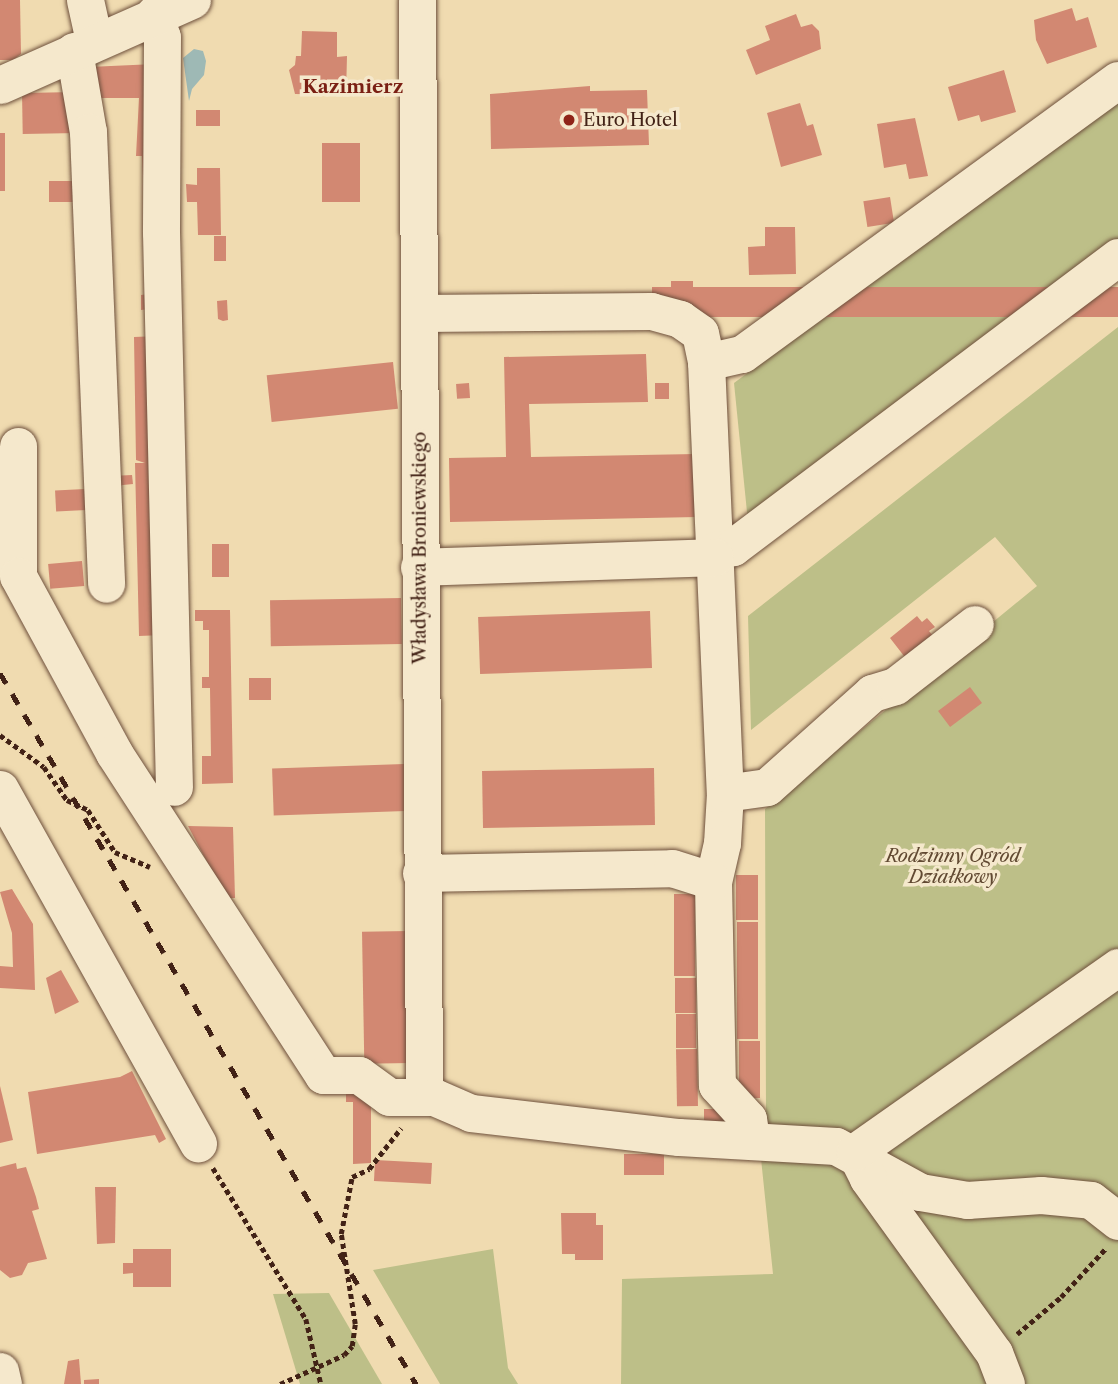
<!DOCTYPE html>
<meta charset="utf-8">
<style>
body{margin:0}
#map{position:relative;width:1118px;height:1384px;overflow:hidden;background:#f0dbb0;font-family:"Libre Caslon Text",serif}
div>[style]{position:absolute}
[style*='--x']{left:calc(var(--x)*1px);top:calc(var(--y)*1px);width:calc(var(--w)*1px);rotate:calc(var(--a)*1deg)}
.green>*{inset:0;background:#bdbf88}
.water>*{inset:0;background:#9eb9b5}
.building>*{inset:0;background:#d28872;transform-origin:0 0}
.path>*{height:4.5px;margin-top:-2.25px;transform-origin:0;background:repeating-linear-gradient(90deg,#422216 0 5px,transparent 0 8.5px)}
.roads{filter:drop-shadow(0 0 2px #6e503c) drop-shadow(0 0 2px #6e503c)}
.minor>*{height:37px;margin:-18.5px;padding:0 18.5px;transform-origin:18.5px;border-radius:18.5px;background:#f5e8cc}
.rail>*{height:5px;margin-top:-2.5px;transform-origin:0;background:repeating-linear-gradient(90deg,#422216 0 12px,transparent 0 24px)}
.dots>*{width:19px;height:19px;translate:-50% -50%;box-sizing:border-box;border:4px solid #f5e8cc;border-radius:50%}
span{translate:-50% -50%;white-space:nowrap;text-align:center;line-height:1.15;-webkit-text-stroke:7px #f5e8cc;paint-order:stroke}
.poi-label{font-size:18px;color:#422216}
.left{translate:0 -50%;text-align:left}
.street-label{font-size:18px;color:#422216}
.park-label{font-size:18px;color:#614932;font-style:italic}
.neighbourhood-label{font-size:19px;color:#7a1f14;font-weight:700}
</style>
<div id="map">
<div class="green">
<div style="clip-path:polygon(1118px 98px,1118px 248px,748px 522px,734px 383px)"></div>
<div style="clip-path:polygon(1118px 327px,1118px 1384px,621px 1384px,622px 1279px,773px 1274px,760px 1149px,766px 1118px,765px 809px,1037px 586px,995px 537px,751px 730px,748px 616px)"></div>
<div style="clip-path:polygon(493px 1249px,508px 1368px,518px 1384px,440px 1384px,373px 1270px)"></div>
<div style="clip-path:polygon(329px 1293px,382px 1384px,300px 1384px,273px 1294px)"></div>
</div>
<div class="water">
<div style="clip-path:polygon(194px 49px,203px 51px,206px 61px,204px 75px,192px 89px,189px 101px,183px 58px)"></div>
</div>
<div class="building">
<div style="clip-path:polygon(0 0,20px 0,21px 54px,13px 60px,0 60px)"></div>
<div style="clip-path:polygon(1072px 8px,1076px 21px,1088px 17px,1097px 47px,1047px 64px,1036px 40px,1034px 20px)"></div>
<div style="clip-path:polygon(796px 14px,801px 27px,812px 24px,819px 31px,821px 49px,756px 75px,746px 50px,770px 40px,765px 26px)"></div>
<div style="clip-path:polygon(302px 31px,337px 32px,337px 57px,347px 56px,346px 95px,295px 94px,289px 70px,295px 65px,296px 56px,301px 56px)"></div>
<div style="clip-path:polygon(155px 64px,156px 175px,143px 175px,142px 156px,136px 156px,139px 98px,98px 98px,89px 67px)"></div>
<div style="clip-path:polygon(1004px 70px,1016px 112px,981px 122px,979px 115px,958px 121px,948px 87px)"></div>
<div style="clip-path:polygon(590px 86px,590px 91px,647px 90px,649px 145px,491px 149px,490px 94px)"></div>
<div style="left:77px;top:92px;width:41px;height:55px;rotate:89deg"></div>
<div style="clip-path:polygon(800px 103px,807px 126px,813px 124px,822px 155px,781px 167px,767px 113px)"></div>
<div style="left:196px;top:110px;width:24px;height:16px"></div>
<div style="clip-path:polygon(915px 118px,928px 176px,909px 179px,906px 164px,884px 168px,877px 124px)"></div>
<div style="left:0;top:133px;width:5px;height:58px"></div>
<div style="left:322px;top:143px;width:38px;height:59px"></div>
<div style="clip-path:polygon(197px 168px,220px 168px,221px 235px,198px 235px,197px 202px,187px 202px,186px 184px,197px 185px)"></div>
<div style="left:85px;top:181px;width:21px;height:36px;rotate:90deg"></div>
<div style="left:890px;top:197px;width:26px;height:27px;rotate:81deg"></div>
<div style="clip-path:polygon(765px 227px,795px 227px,796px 274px,749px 275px,748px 247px,765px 246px)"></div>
<div style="left:226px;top:236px;width:25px;height:12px;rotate:90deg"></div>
<div style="left:671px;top:281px;width:22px;height:20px"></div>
<div style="left:1118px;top:287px;width:30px;height:466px;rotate:90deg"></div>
<div style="clip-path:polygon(158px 293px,158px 308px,141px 310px,141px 295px)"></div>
<div style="clip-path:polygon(227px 300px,228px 320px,223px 321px,218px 319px,217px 301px)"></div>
<div style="clip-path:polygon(158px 336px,163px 635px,139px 636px,135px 463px,145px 463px,136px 460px,134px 337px)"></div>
<div style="clip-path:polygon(646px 354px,648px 402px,529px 404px,531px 457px,696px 454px,697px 517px,450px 522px,449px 458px,506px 457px,504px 357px)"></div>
<div style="left:393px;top:362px;width:47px;height:127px;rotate:84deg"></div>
<div style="left:469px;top:383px;width:15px;height:13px;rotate:86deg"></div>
<div style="left:655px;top:383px;width:14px;height:16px"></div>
<div style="clip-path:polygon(132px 475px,133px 484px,113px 486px,111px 476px)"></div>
<div style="left:85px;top:489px;width:21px;height:30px;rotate:87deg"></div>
<div style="left:212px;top:544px;width:17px;height:33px"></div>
<div style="left:82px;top:561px;width:25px;height:34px;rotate:85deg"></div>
<div style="left:401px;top:598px;width:46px;height:131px;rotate:89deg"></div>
<div style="clip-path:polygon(195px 610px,230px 610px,233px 783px,202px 784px,202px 756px,211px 756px,210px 688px,202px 688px,202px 677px,209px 677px,209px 630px,203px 630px,203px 621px,195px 621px)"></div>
<div style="left:650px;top:611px;width:57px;height:172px;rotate:88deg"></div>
<div style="clip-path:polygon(917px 616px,922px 622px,927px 618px,935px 627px,929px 631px,939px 643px,911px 665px,890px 638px)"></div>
<div style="left:249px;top:678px;width:22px;height:22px"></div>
<div style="left:970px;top:687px;width:20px;height:40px;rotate:53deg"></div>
<div style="left:404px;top:764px;width:47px;height:132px;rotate:88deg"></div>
<div style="left:654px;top:768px;width:57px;height:172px;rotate:89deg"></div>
<div style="clip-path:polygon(188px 826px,233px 827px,235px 898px,226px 898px)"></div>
<div style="left:736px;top:875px;width:22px;height:45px"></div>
<div style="clip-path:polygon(12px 889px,33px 924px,35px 990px,0 988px,0 966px,13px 967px,12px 933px,0 892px)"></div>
<div style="left:674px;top:894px;width:21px;height:82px"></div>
<div style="left:737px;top:922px;width:21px;height:117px"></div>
<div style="left:408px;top:931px;width:132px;height:46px;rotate:89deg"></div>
<div style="clip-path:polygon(61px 970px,79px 1002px,55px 1014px,46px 978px)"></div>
<div style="left:675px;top:978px;width:21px;height:35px"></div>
<div style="left:676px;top:1014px;width:20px;height:34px"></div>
<div style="left:739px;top:1041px;width:21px;height:57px"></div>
<div style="left:697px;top:1049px;width:57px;height:21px;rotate:89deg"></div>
<div style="clip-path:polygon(132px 1071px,166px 1139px,159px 1143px,155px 1135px,37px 1154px,28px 1092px,120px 1077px)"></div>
<div style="clip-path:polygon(0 1086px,13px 1140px,0 1143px)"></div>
<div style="clip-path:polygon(346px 1089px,371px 1089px,371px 1163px,353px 1164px,353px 1102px,346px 1102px)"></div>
<div style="left:704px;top:1109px;width:22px;height:21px"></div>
<div style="left:624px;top:1154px;width:40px;height:21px"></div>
<div style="clip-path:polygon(16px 1163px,17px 1169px,26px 1167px,36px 1197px,39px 1209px,32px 1211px,47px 1259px,28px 1263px,22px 1275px,10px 1278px,0 1270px,0 1167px)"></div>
<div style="left:432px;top:1163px;width:21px;height:57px;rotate:93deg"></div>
<div style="clip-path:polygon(95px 1187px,116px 1187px,115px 1243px,97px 1244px)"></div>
<div style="clip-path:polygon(561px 1213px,596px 1213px,596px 1225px,603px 1225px,603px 1260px,575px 1260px,575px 1254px,562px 1254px)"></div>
<div style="clip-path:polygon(133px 1249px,171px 1249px,171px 1287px,133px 1287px,133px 1273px,123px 1274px,123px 1263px,133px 1263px)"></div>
<div style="clip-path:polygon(79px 1359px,81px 1384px,64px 1384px,68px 1361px)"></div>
<div style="clip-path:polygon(99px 1379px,99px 1384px,84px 1384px,84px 1380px)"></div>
</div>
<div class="path">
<div style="--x:0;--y:735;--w:54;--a:36"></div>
<div style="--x:44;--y:767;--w:40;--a:55.1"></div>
<div style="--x:67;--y:800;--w:23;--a:25"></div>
<div style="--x:88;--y:810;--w:50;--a:57.3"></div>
<div style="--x:115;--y:852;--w:38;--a:23"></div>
<div style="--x:213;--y:1168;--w:177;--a:58.4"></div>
<div style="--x:306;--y:1319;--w:67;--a:77"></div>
<div style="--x:1017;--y:1334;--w:57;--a:-40.1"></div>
<div style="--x:1061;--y:1297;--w:67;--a:-47.4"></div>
<div style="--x:280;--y:1384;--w:70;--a:-24.4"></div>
<div style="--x:344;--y:1355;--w:12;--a:-48"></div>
<div style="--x:352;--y:1346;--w:22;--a:-82"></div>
<div style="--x:355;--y:1324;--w:91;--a:-98.8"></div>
<div style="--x:341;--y:1234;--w:58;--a:-79.1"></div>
<div style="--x:352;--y:1177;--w:19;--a:-25"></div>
<div style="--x:369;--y:1169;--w:52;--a:-52"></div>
</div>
<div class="roads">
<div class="minor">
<div style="--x:85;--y:0;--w:42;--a:77.6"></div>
<div style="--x:417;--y:0;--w:1096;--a:89.63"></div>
<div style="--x:154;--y:14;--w:24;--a:71"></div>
<div style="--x:162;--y:37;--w:195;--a:90.3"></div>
<div style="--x:161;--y:232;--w:555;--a:88.66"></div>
<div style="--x:74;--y:51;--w:82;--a:80.2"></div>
<div style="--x:88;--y:132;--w:452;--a:87.7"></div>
<div style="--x:0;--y:85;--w:210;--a:-23.9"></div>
<div style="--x:421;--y:313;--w:230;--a:-0.5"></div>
<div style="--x:651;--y:311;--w:30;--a:15"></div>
<div style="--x:680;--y:319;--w:24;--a:35"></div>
<div style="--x:700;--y:333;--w:30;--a:78"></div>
<div style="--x:706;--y:362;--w:431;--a:87.5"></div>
<div style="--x:725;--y:793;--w:50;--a:93.4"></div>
<div style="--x:722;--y:843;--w:39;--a:103"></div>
<div style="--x:713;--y:881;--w:204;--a:88.9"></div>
<div style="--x:717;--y:1085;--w:46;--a:47.6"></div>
<div style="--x:748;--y:1119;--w:19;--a:81"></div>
<div style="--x:706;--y:362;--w:37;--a:-13"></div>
<div style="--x:742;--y:354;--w:465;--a:-36.1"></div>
<div style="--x:18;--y:446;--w:130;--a:90"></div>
<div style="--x:18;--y:576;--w:201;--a:61.5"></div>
<div style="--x:114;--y:753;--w:384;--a:57"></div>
<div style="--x:323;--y:1075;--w:36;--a:0"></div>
<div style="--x:359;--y:1075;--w:37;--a:36"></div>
<div style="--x:389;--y:1097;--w:45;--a:0"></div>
<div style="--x:434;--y:1097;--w:40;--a:23.4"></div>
<div style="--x:471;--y:1113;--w:209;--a:6.6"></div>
<div style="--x:679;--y:1137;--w:157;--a:3.3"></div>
<div style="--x:836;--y:1146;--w:96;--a:28.7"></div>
<div style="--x:920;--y:1192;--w:48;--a:9.7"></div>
<div style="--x:967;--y:1200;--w:74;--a:-3.9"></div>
<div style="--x:1041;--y:1195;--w:50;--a:5.7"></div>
<div style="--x:1091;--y:1200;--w:34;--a:38"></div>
<div style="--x:715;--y:550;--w:18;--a:-9"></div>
<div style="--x:733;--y:547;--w:482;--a:-37"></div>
<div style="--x:419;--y:567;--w:296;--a:-1.9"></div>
<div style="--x:0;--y:789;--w:406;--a:60.8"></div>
<div style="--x:725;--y:793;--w:42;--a:-8.1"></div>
<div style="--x:767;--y:787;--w:141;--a:-41.8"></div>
<div style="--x:872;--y:693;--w:24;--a:-17"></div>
<div style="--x:895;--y:686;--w:101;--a:-37.8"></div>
<div style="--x:421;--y:873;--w:251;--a:-1.1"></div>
<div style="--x:672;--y:868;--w:43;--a:17.6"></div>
<div style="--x:0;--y:1371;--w:13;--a:77"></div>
<div style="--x:1006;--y:1384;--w:33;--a:-111"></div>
<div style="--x:994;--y:1353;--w:216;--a:-125.8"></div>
<div style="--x:868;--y:1178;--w:29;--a:-117"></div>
<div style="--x:855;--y:1152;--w:322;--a:-35.1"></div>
</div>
</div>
<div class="rail">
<div style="--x:0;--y:673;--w:824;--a:59.67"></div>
</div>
<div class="dots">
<div style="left:569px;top:120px;background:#8f2418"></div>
</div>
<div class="poi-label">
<span class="left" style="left:583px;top:120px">Euro Hotel</span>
</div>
<div class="street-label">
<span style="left:420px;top:548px;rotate:-90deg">Władysława Broniewskiego</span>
</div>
<div class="park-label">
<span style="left:953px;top:867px">Rodzinny Ogród<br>Działkowy</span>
</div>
<div class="neighbourhood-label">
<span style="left:353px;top:87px">Kazimierz</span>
</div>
</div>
